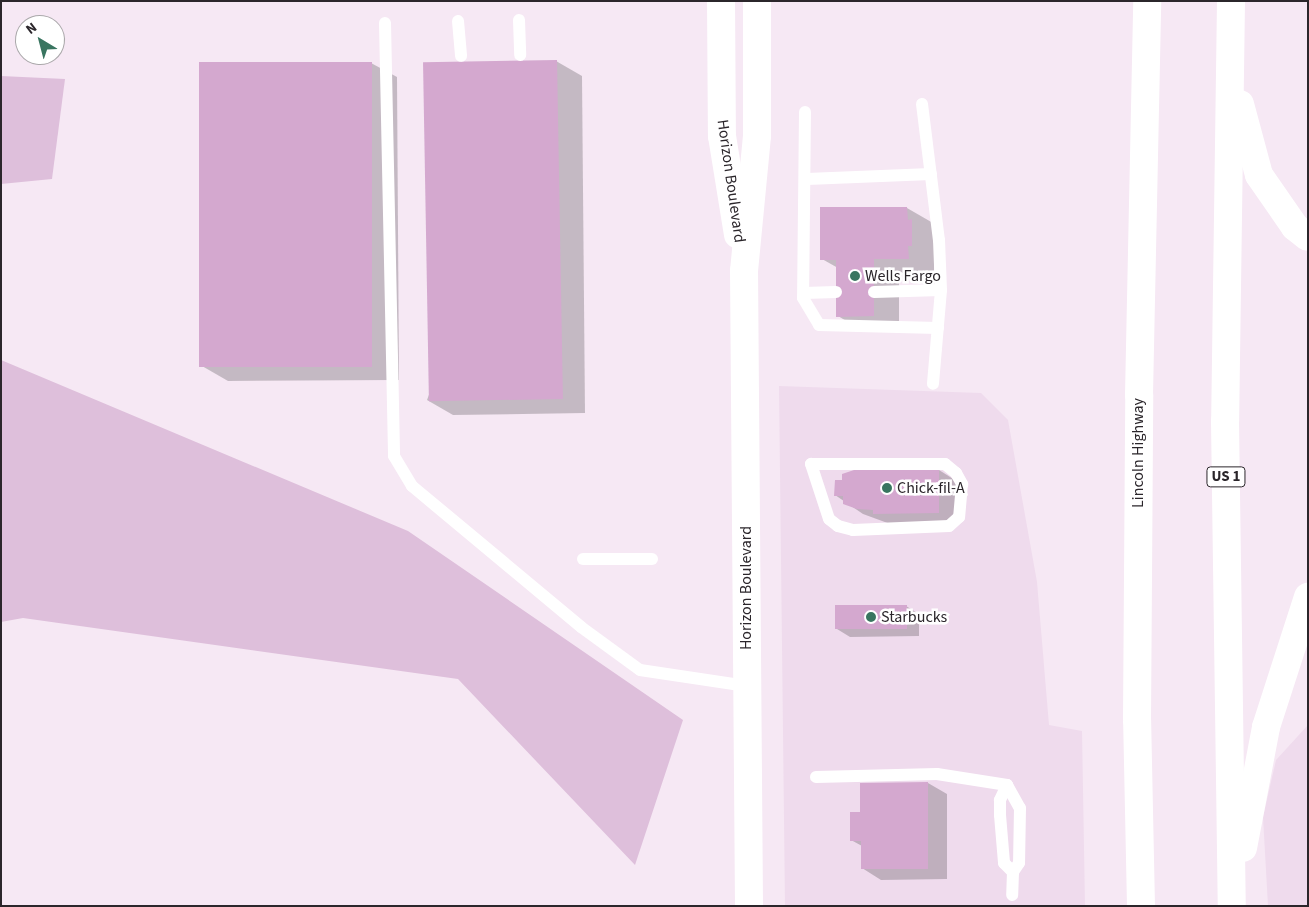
<!DOCTYPE html>
<style>
body{margin:0}
#map{position:relative;width:1309px;height:907px;overflow:hidden;background:#f6e8f4;font-family:"Source Sans 3",sans-serif}
div>[style]{position:absolute}
[style*='--x']{left:calc(var(--x)*1px);top:calc(var(--y)*1px);width:calc(var(--w)*1px);rotate:calc(var(--a)*1deg)}
.built>*{inset:0;background:#efdbed}
.green>*{inset:0;background:#debfdb}
.shadow>*{inset:0;background:#0003}
.building>*{inset:0;background:#d4a8cf;transform-origin:0 0}
.lane>*{height:12px;margin:-6px;padding:0 6px;transform-origin:6px;border-radius:6px;background:#fff}
.secondary>*{height:28px;margin:-14px;padding:0 14px;transform-origin:14px;border-radius:14px;background:#fff}
.highway>*{height:28px;margin:-14px;padding:0 14px;transform-origin:14px;border-radius:14px;background:#fff}
.dots>*{width:14px;height:14px;translate:-50% -50%;box-sizing:border-box;border:2px solid #fff;border-radius:50%}
span{translate:-50% -50%;white-space:nowrap;text-align:center;line-height:1.15;-webkit-text-stroke:5px #fff;paint-order:stroke}
.shield-label span{padding:1px 4px;background:#fff;border:1px solid;border-radius:4px;-webkit-text-stroke-width:0}
.shield-label{font-size:15px;color:#2b262b;font-weight:700}
.street-label{font-size:16px;color:#2b262b}
.poi-label{font-size:16px;color:#2b262b}
.left{translate:0 -50%;text-align:left}
.frame{position:absolute;inset:0;border:2px solid #2b262b;pointer-events:none}
.north{position:absolute;left:15px;top:15px;width:50px;height:50px;box-sizing:border-box;background:#fff;border:1px solid #aaa8aa;border-radius:50%;rotate:323deg;font-size:14px;font-weight:700;line-height:20px;text-align:center;color:#2b262b}
.north::after{content:'';display:block;margin:auto;width:18px;height:22px;background:#397560;clip-path:polygon(50% 0,100% 100%,50% 72%,0 100%)}
</style>
<div id="map">
<div class="built">
<div style="clip-path:polygon(779px 386px,981px 393px,1008px 420px,1037px 582px,1049px 725px,1082px 731px,1085px 906px,785px 906px)"></div>
<div style="clip-path:polygon(1308px 725px,1308px 906px,1268px 906px,1263px 817px,1276px 760px)"></div>
</div>
<div class="green">
<div style="clip-path:polygon(1px 76px,65px 79px,52px 179px,1px 184px)"></div>
<div style="clip-path:polygon(1px 360px,408px 531px,683px 720px,635px 865px,458px 679px,23px 618px,1px 622px)"></div>
</div>
<div class="shadow">
<div style="clip-path:polygon(556px 61px,582px 76px,585px 413px,453px 415px,427px 400px)"></div>
<div style="clip-path:polygon(371px 63px,397px 77px,399px 380px,228px 381px,202px 366px)"></div>
<div style="clip-path:polygon(821px 208px,907px 208px,933px 223px,938px 260px,934px 260px,934px 273px,899px 273px,899px 330px,863px 331px,838px 316px,838px 268px,822px 259px)"></div>
<div style="clip-path:polygon(939px 470px,958px 482px,958px 524px,893px 525px,863px 514px,835px 495px)"></div>
<div style="clip-path:polygon(906px 606px,919px 614px,919px 636px,850px 637px,837px 629px)"></div>
<div style="clip-path:polygon(928px 783px,947px 794px,947px 879px,881px 880px,862px 868px,862px 846px,851px 840px,861px 813px)"></div>
</div>
<div class="building">
<div style="left:557px;top:60px;width:339px;height:134px;rotate:89deg"></div>
<div style="left:199px;top:62px;width:173px;height:305px"></div>
<div style="clip-path:polygon(820px 207px,907px 207px,908px 220px,912px 219px,912px 246px,908px 246px,909px 259px,874px 259px,874px 316px,836px 317px,836px 260px,820px 260px)"></div>
<div style="clip-path:polygon(857px 469px,939px 469px,939px 513px,873px 514px,873px 510px,857px 509px,843px 504px,843px 496px,834px 496px,835px 480px,842px 480px,842px 474px)"></div>
<div style="left:907px;top:605px;width:24px;height:72px;rotate:90deg"></div>
<div style="clip-path:polygon(928px 782px,928px 869px,861px 869px,861px 841px,850px 841px,850px 812px,860px 812px,860px 783px)"></div>
</div>
<div class="lane">
<div style="--x:519;--y:20;--w:35;--a:88"></div>
<div style="--x:458;--y:21;--w:35;--a:85"></div>
<div style="--x:385;--y:23;--w:433;--a:88.8"></div>
<div style="--x:394;--y:456;--w:35;--a:59"></div>
<div style="--x:412;--y:486;--w:220;--a:39.8"></div>
<div style="--x:581;--y:627;--w:73;--a:36.1"></div>
<div style="--x:640;--y:670;--w:108;--a:8.5"></div>
<div style="--x:922;--y:104;--w:137;--a:82.9"></div>
<div style="--x:939;--y:240;--w:50;--a:87.7"></div>
<div style="--x:941;--y:290;--w:94;--a:94.9"></div>
<div style="--x:805;--y:112;--w:186;--a:90.6"></div>
<div style="--x:803;--y:298;--w:31;--a:59"></div>
<div style="--x:819;--y:325;--w:119;--a:1.4"></div>
<div style="--x:807;--y:179;--w:124;--a:-2.3"></div>
<div style="--x:874;--y:292;--w:67;--a:-1.7"></div>
<div style="--x:804;--y:293;--w:32;--a:-2"></div>
<div style="--x:811;--y:464;--w:134;--a:0"></div>
<div style="--x:945;--y:464;--w:14;--a:39"></div>
<div style="--x:956;--y:473;--w:13;--a:61"></div>
<div style="--x:962;--y:484;--w:33;--a:95"></div>
<div style="--x:959;--y:517;--w:13;--a:138"></div>
<div style="--x:949;--y:526;--w:96;--a:177.6"></div>
<div style="--x:853;--y:530;--w:16;--a:-165"></div>
<div style="--x:838;--y:526;--w:11;--a:-142"></div>
<div style="--x:829;--y:519;--w:58;--a:-108.1"></div>
<div style="--x:583;--y:559;--w:69;--a:0"></div>
<div style="--x:816;--y:777;--w:121;--a:-1.4"></div>
<div style="--x:937;--y:774;--w:71;--a:8.9"></div>
<div style="--x:1007;--y:785;--w:26;--a:61"></div>
<div style="--x:1020;--y:808;--w:55;--a:91"></div>
<div style="--x:1019;--y:863;--w:11;--a:124"></div>
<div style="--x:1013;--y:872;--w:23;--a:92"></div>
<div style="--x:1007;--y:785;--w:17;--a:115"></div>
<div style="--x:1000;--y:800;--w:15;--a:90"></div>
<div style="--x:1000;--y:815;--w:48;--a:85.2"></div>
<div style="--x:1004;--y:863;--w:13;--a:45"></div>
</div>
<div class="secondary">
<div style="--x:721;--y:1;--w:135;--a:89.6"></div>
<div style="--x:722;--y:136;--w:100;--a:80.8"></div>
<div style="--x:749;--y:906;--w:635;--a:-90.45"></div>
<div style="--x:744;--y:271;--w:136;--a:-84.5"></div>
<div style="--x:757;--y:136;--w:135;--a:-90"></div>
</div>
<div class="highway">
<div style="--x:1231;--y:1;--w:420;--a:90.8"></div>
<div style="--x:1225;--y:421;--w:485;--a:89.2"></div>
<div style="--x:1240;--y:104;--w:73;--a:75"></div>
<div style="--x:1259;--y:175;--w:63;--a:55.3"></div>
<div style="--x:1295;--y:227;--w:16;--a:38"></div>
<div style="--x:1243;--y:848;--w:123;--a:-79.2"></div>
<div style="--x:1266;--y:727;--w:137;--a:-72.1"></div>
<div style="--x:1141;--y:906;--w:186;--a:-91.2"></div>
<div style="--x:1137;--y:720;--w:325;--a:-89.6"></div>
<div style="--x:1139;--y:395;--w:394;--a:-88.8"></div>
</div>
<div class="dots">
<div style="left:855px;top:276px;background:#397560"></div>
<div style="left:887px;top:488px;background:#397560"></div>
<div style="left:871px;top:617px;background:#397560"></div>
</div>
<div class="shield-label">
<span style="left:1226px;top:477px">US 1</span>
</div>
<div class="street-label">
<span style="left:731px;top:181px;rotate:82deg">Horizon Boulevard</span>
<span style="left:1138px;top:453px;rotate:-90deg">Lincoln Highway</span>
<span style="left:746px;top:588px;rotate:-90deg">Horizon Boulevard</span>
</div>
<div class="poi-label">
<span class="left" style="left:865px;top:276px">Wells Fargo</span>
<span class="left" style="left:897px;top:488px">Chick-fil-A</span>
<span class="left" style="left:881px;top:617px">Starbucks</span>
</div>
<div class="frame"></div>
<div class="north">N</div>
</div>
